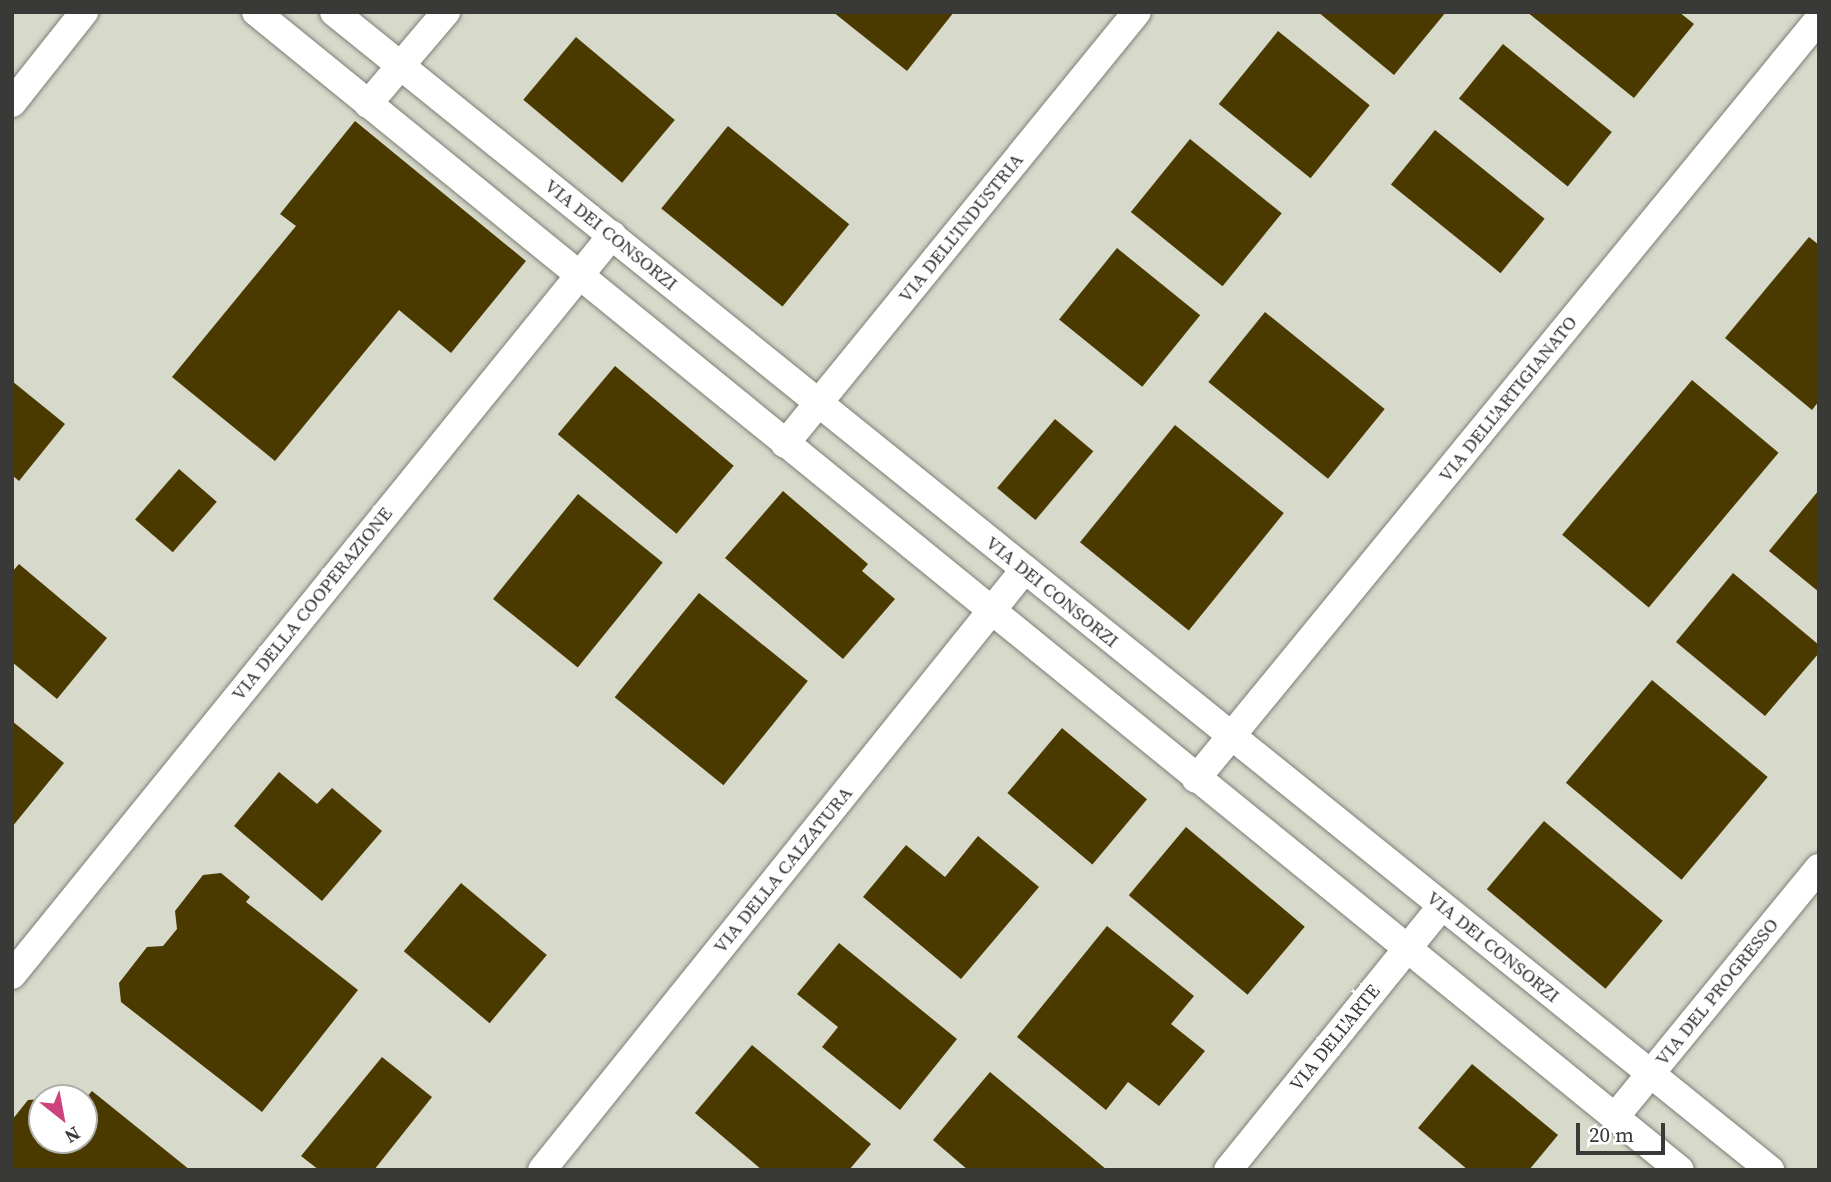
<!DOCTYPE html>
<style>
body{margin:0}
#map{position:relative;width:1831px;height:1182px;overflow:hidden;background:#dfe1d9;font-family:"Source Serif 4",serif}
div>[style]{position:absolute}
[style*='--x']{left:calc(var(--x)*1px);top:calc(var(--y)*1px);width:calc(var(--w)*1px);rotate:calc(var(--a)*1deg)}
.built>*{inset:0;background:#d7daca}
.building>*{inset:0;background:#4b3a00;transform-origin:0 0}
.roads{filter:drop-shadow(0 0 2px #7d7e77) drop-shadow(0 0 2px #7d7e77)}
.minor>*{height:28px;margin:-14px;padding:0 14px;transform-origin:14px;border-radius:14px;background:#fff}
span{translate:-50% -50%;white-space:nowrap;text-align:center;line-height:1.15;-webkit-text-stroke:7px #fff;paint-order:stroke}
.street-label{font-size:19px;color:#393a37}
.frame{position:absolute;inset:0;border:14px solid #393a37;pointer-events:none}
.north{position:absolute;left:28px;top:1084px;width:70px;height:70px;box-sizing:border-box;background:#fff;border:2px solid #b0b0af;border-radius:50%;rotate:149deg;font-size:19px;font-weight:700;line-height:28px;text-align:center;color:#393a37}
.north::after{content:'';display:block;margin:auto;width:24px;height:32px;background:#cc437e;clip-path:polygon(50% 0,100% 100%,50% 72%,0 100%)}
.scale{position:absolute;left:1576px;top:1123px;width:89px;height:32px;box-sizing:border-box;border:4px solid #393a37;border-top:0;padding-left:9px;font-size:21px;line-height:24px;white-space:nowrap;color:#393a37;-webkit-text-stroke:5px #fff;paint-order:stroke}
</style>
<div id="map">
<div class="built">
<div style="clip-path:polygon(evenodd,12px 12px,1819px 12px,1819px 1170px,12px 1170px,12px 12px,42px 1098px,84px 1098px,84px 1140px,42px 1140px,42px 1098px)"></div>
</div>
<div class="building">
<div style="clip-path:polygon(833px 12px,954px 12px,907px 71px)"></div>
<div style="clip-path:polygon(1318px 12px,1446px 12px,1394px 75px)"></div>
<div style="clip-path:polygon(1527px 12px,1679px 12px,1694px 24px,1634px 98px)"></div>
<div style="left:1278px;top:31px;width:118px;height:94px;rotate:39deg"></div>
<div style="left:576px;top:37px;width:129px;height:82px;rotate:40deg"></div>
<div style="left:1503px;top:44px;width:140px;height:70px;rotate:39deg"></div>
<div style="clip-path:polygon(355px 121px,526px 261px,451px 353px,399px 310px,275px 461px,172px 377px,296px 226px,280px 214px)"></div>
<div style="left:728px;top:126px;width:156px;height:106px;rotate:39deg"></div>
<div style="left:1435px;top:130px;width:141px;height:70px;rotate:39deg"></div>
<div style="left:1190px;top:139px;width:118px;height:94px;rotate:39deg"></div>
<div style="clip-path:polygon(1809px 237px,1819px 245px,1819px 401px,1812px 410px,1725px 338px)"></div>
<div style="left:1117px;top:248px;width:107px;height:92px;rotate:39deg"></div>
<div style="left:1265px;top:312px;width:154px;height:90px;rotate:39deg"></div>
<div style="left:615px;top:366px;width:155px;height:89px;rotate:40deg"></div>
<div style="left:1692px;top:380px;width:113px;height:202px;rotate:40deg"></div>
<div style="clip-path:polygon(12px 381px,65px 424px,19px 481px,12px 475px)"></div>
<div style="left:1055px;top:419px;width:50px;height:90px;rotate:40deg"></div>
<div style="left:1175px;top:425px;width:140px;height:151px;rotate:39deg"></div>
<div style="left:179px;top:469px;width:50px;height:67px;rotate:41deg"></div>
<div style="clip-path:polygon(1819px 490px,1819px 592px,1769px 551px)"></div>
<div style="clip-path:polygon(783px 491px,868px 564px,862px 571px,895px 599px,843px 659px,725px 558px)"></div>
<div style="left:578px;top:494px;width:109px;height:135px;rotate:39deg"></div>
<div style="clip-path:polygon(19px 564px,107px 638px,57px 699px,12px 662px,12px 572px)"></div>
<div style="clip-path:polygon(1733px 573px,1819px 645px,1819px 653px,1765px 716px,1676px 642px)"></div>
<div style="left:699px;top:593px;width:140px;height:134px;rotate:39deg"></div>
<div style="left:1652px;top:680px;width:151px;height:134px;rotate:40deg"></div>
<div style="clip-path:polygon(12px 721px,64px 763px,12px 827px)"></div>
<div style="left:1062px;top:728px;width:111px;height:85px;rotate:40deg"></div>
<div style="clip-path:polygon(279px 772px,317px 804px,332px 788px,382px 831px,322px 901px,234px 826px)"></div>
<div style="left:1544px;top:821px;width:155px;height:89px;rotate:40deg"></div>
<div style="left:1186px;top:827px;width:155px;height:89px;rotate:40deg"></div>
<div style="clip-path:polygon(978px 836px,1039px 887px,961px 979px,863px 897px,906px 845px,945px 877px)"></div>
<div style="clip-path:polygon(221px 873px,250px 897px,246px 902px,358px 990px,262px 1112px,121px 1002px,119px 983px,147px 947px,163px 946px,177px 929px,175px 911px,203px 875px)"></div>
<div style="left:461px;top:883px;width:112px;height:89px;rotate:40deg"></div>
<div style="clip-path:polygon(1107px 926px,1194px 996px,1171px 1024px,1205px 1051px,1159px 1106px,1128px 1082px,1106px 1110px,1017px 1037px)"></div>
<div style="clip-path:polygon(839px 943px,957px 1039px,900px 1110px,822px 1047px,838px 1027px,797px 994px)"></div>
<div style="clip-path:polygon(752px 1045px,871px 1144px,849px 1170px,762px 1170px,695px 1113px)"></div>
<div style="clip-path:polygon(382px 1057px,432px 1097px,374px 1170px,319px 1170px,301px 1156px)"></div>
<div style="clip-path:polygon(1472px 1064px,1558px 1135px,1529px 1170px,1468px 1170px,1418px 1128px)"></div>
<div style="clip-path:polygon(990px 1072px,1107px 1170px,968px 1170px,933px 1140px)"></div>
<div style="clip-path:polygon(92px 1091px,190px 1170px,12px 1170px,12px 1120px,28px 1100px,42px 1099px,42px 1140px,84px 1140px,84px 1100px)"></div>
</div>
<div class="roads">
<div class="minor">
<div style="--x:256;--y:12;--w:1835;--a:39.12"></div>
<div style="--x:334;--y:12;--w:1845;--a:38.88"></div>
<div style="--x:12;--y:103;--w:116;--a:-51.6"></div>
<div style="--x:368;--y:104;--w:121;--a:-49.7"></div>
<div style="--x:785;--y:444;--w:557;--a:-50.83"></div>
<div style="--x:1196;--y:779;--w:983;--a:-50.66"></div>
<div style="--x:12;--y:975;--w:953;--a:-50.96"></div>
<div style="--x:1615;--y:1117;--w:322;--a:-50.7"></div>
<div style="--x:542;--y:1170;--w:771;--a:-51.21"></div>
<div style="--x:1228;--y:1170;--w:340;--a:-51"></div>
</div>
</div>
<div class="street-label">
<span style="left:961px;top:228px;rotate:-51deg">VIA DELL'INDUSTRIA</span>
<span style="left:611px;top:235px;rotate:39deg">VIA DEI CONSORZI</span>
<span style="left:1508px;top:399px;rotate:-51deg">VIA DELL'ARTIGIANATO</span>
<span style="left:1052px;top:592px;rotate:39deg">VIA DEI CONSORZI</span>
<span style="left:312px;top:604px;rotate:-51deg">VIA DELLA COOPERAZIONE</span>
<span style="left:783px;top:870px;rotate:-51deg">VIA DELLA CALZATURA</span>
<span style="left:1493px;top:947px;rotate:39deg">VIA DEI CONSORZI</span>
<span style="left:1717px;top:992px;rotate:-51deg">VIA DEL PROGRESSO</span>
<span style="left:1335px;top:1038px;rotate:-51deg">VIA DELL'ARTE</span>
</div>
<div class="frame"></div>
<div class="north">N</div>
<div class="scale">20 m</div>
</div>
